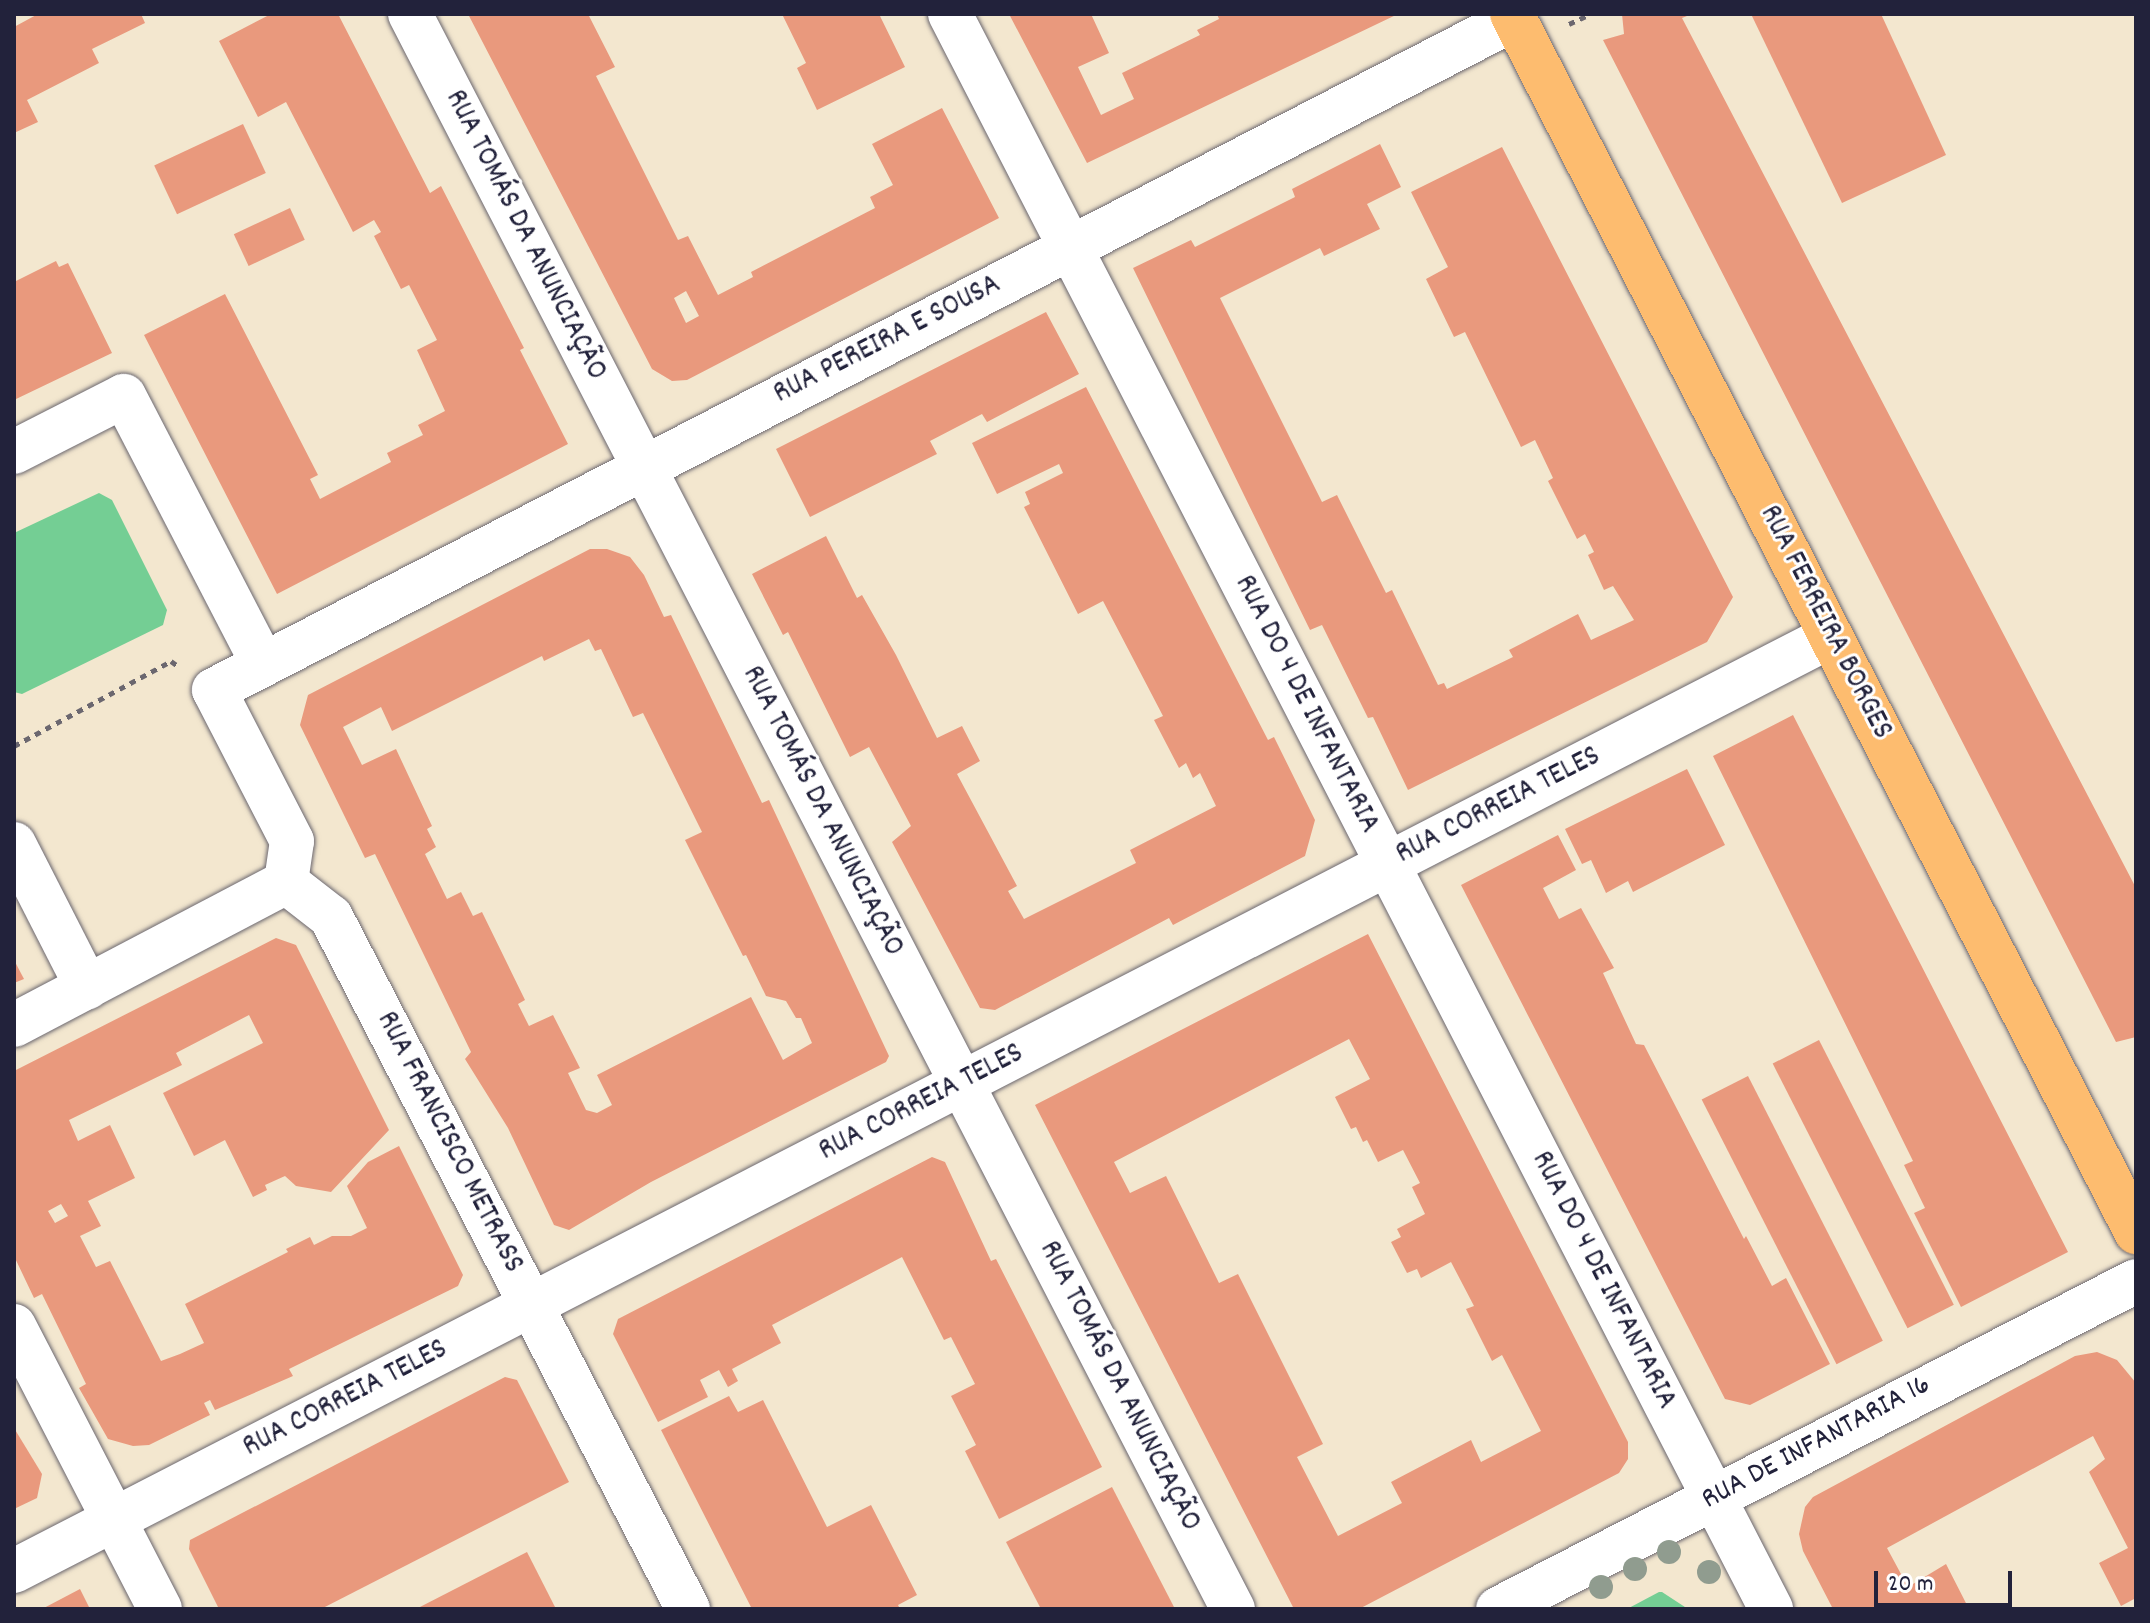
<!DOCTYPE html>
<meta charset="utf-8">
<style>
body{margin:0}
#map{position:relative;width:2150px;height:1623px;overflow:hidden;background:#f3e7cf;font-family:Dekko,sans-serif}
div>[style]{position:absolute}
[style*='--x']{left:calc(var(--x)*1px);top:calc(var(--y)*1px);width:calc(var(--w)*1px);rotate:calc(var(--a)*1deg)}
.green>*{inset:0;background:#74ce94}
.building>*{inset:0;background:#e9997d;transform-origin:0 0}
.path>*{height:5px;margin-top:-2.5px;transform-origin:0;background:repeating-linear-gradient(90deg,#6b676f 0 6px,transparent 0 12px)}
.roads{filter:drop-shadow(0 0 2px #6b676f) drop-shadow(0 0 2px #6b676f)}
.minor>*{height:44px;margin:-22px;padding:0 22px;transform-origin:22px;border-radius:22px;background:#fff}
.major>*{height:44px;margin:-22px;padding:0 22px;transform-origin:22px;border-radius:22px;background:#fdbc6f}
.trees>*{width:24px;height:24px;margin:-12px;border-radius:50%;background:#909c8f}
span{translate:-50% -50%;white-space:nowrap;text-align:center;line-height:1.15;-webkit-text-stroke:6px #fff;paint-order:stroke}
.street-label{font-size:30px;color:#22223b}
.frame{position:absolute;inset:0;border:16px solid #22223b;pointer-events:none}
.scale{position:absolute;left:1874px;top:1571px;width:138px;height:36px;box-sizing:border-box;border:4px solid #22223b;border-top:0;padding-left:10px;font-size:24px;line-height:28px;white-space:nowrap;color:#22223b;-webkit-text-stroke:6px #fff;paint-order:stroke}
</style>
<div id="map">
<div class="green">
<div style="clip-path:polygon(99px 493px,112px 500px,167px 610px,163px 625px,22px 694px,14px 692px,14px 533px)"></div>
<div style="clip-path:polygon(1662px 1592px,1688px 1609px,1627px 1609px,1659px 1592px)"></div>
</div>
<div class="building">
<div style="clip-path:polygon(38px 14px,141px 14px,145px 23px,92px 49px,99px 63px,27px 100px,38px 122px,14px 133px,14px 27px)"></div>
<div style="clip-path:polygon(271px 14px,338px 14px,430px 193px,441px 186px,524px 348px,520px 350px,568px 444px,277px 594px,144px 335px,225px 294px,318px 475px,310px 479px,320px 499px,391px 462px,387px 453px,423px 435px,418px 425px,445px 411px,417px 350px,437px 340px,409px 285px,401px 289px,374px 236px,381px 232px,374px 220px,353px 232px,286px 102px,258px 117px,219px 41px)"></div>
<div style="clip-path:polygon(evenodd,468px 14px,588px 14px,615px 67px,596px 76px,678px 240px,688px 236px,718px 295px,753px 277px,751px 272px,875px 208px,870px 197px,893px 185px,872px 144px,942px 108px,999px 218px,687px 380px,672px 381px,652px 369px,468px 14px,686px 291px,699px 316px,686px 323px,674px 298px,686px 291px)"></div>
<div style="clip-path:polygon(782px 14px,879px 14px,905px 67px,817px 110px,797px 68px,806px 63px)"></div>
<div style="clip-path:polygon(1009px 14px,1091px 14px,1109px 53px,1078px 67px,1101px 115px,1134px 99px,1122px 73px,1200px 35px,1197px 30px,1219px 19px,1217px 14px,1398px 14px,1087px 163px)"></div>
<div style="clip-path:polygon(1622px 14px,1692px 14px,1682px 18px,2136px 888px,2136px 1037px,2116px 1042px,1603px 40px,1624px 34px)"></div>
<div style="clip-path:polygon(1751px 14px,1881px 14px,1946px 155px,1842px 203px)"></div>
<div style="left:243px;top:124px;width:54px;height:98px;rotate:65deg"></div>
<div style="clip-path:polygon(1380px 144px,1401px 187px,1367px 204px,1380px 229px,1324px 256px,1320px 248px,1220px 298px,1322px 502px,1337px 495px,1386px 593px,1392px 590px,1438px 685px,1444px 683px,1447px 689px,1513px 657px,1509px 650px,1578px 614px,1591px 640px,1634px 620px,1613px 586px,1604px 590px,1588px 555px,1594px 552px,1585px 534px,1577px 539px,1548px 481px,1553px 478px,1535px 440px,1521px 447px,1465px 332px,1454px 337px,1426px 279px,1448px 267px,1411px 192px,1502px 147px,1733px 597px,1707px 642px,1408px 790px,1373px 717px,1368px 718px,1322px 625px,1310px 630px,1133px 268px,1191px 240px,1195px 247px,1295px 197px,1292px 189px)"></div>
<div style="left:290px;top:208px;width:35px;height:62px;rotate:65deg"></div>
<div style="clip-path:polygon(56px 261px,59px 267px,68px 263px,112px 353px,14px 400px,14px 282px)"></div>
<div style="clip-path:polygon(1046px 312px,1079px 374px,987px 422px,982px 414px,930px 441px,937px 454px,810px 517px,776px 449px)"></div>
<div style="clip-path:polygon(1086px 387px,1268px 740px,1274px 737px,1315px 820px,1305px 856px,1173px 925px,1169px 918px,995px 1010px,980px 1008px,892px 842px,911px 826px,869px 747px,850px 757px,788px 632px,783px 635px,752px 574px,826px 536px,857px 598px,862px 595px,896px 655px,937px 738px,962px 726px,980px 761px,957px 774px,1017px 886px,1008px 891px,1024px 919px,1136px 863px,1130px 850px,1216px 806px,1200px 773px,1193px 778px,1186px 763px,1179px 768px,1154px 720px,1163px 716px,1103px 601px,1078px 614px,1024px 507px,1030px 504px,1025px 492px,1063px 473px,1059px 464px,997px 494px,972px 443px)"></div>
<div style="clip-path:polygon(evenodd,590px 549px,607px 549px,630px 557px,644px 575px,664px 617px,671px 615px,762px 803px,769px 800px,889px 1056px,886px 1062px,651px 1182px,569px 1230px,554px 1225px,508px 1128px,465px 1059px,471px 1052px,375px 854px,365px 858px,300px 725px,308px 695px,590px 549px,589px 639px,595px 651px,601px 649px,633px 717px,643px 713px,702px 832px,685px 840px,743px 956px,746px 955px,766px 996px,786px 1001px,796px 1018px,801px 1018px,812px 1043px,783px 1060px,751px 997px,597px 1075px,612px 1105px,597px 1113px,586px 1110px,568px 1073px,580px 1068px,553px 1015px,529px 1026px,518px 1004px,525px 1000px,482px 912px,473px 916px,461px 892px,447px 899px,425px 854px,436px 847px,427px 829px,432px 826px,396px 749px,362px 765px,343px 727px,381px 707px,392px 731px,542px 656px,544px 661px,589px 639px)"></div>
<div style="clip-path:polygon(1793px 715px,2068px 1252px,1961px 1307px,1914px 1213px,1925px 1208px,1904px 1165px,1913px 1161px,1713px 756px)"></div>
<div style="clip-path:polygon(1687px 769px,1725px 845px,1633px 892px,1628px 881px,1606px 893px,1591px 860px,1582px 864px,1565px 829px)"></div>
<div style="clip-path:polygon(1558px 835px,1576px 870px,1543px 888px,1559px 919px,1581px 908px,1614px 968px,1603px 973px,1636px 1044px,1644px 1045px,1744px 1239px,1746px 1236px,1772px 1286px,1786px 1278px,1830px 1364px,1750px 1405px,1725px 1399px,1461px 885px)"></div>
<div style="clip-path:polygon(evenodd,1368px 934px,1628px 1442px,1628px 1459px,1619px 1473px,1359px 1609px,1294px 1609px,1035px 1105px,1368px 934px,1349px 1039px,1370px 1079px,1335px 1097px,1351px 1129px,1356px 1127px,1363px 1142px,1367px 1140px,1378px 1162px,1403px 1150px,1420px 1183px,1412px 1187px,1425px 1214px,1397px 1229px,1401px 1237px,1391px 1242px,1407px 1273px,1417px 1269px,1421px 1278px,1451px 1262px,1474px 1306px,1466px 1309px,1492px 1361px,1502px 1355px,1541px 1431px,1481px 1462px,1471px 1440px,1391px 1482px,1402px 1503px,1338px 1536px,1297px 1457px,1323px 1444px,1238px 1274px,1219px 1283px,1166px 1176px,1130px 1193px,1114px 1162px,1349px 1039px)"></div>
<div style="clip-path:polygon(evenodd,276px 938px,296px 945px,389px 1130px,331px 1192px,296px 1186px,285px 1176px,265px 1185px,267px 1190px,253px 1197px,225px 1140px,194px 1156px,163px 1093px,263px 1043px,249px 1015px,176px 1053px,182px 1065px,69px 1120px,78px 1141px,110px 1125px,135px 1178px,88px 1201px,101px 1226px,80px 1236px,96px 1267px,110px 1261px,161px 1361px,180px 1354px,204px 1343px,185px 1304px,288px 1252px,286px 1249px,310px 1237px,314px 1245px,332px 1236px,351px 1236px,367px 1228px,347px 1186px,368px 1162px,399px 1146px,463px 1275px,458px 1286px,289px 1369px,293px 1376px,215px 1410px,210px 1400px,204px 1403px,210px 1415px,149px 1445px,133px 1446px,108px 1439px,79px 1388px,86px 1384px,42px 1294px,34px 1298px,14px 1256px,14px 1071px,276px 938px,61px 1204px,68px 1216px,55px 1223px,48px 1211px,61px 1204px)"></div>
<div style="clip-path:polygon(14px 960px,24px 979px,14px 983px)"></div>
<div style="left:1819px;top:1040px;width:297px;height:52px;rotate:63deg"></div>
<div style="left:1748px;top:1076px;width:297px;height:52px;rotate:63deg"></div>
<div style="clip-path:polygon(932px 1157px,945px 1162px,991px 1261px,996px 1259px,1102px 1467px,999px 1519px,965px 1451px,976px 1445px,951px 1396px,975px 1384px,951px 1337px,944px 1340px,902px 1257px,772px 1325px,781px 1343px,732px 1369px,738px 1381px,728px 1387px,719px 1370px,700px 1380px,708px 1397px,658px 1422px,613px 1334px,618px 1319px)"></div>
<div style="clip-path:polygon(2097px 1352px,2117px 1360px,2136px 1383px,2136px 1598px,2121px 1606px,2099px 1563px,2128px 1548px,2089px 1472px,2105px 1459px,2093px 1436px,1887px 1548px,1908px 1587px,1946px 1564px,1969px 1609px,1833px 1609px,1803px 1551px,1799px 1534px,1805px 1507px,1813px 1497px,2075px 1356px)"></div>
<div style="clip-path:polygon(505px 1377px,517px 1380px,569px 1482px,321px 1609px,219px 1609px,189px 1549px,190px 1540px)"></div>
<div style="clip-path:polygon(729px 1396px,738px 1412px,763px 1400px,827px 1527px,871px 1505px,917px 1595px,898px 1605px,900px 1609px,752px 1609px,661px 1430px)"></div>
<div style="clip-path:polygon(14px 1428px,42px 1474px,37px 1498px,14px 1509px)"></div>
<div style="clip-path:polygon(1112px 1487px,1175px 1609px,1041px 1609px,1006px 1542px)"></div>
<div style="clip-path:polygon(527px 1552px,556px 1609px,416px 1609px)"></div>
<div style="clip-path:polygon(80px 1589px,90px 1609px,42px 1609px)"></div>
</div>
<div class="path">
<div style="--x:1569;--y:24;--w:23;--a:-25"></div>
<div style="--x:14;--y:746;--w:179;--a:-28.4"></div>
<div style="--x:171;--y:661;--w:9;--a:36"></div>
</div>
<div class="roads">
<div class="minor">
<div style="--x:410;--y:14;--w:1795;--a:62.71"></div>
<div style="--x:950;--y:14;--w:1794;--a:62.76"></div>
<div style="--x:14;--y:452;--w:123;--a:-27"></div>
<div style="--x:124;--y:396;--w:302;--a:62.6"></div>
<div style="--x:14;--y:844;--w:161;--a:63"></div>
<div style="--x:286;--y:882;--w:41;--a:-81.7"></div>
<div style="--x:292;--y:841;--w:170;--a:-117.3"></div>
<div style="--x:214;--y:690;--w:1463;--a:-27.3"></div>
<div style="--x:286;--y:882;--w:57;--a:37.9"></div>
<div style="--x:331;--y:917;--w:779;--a:62.71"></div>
<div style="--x:14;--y:1025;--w:307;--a:-27.7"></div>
<div style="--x:14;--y:1326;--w:318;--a:62.7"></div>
<div style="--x:14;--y:1571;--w:2043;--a:-27.23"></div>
<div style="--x:1498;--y:1609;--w:717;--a:-27.21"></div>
</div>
<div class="major">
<div style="--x:1512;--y:14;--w:1369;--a:62.87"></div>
</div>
</div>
<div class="trees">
<div style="left:1669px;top:1552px"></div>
<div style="left:1635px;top:1569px"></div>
<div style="left:1709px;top:1572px"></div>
<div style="left:1601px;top:1587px"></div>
</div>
<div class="street-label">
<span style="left:524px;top:236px;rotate:63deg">RUA TOMÁS DA ANUNCIAÇÃO</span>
<span style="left:888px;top:341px;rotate:-27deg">RUA PEREIRA E SOUSA</span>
<span style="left:1824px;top:623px;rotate:63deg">RUA FERREIRA BORGES</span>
<span style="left:1305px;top:705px;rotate:63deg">RUA DO 4 DE INFANTARIA</span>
<span style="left:1499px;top:807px;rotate:-27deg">RUA CORREIA TELES</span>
<span style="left:821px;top:812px;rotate:63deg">RUA TOMÁS DA ANUNCIAÇÃO</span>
<span style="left:922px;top:1104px;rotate:-27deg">RUA CORREIA TELES</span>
<span style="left:448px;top:1143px;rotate:63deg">RUA FRANCISCO METRASS</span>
<span style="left:1602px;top:1281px;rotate:63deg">RUA DO 4 DE INFANTARIA</span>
<span style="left:1118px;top:1387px;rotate:63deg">RUA TOMÁS DA ANUNCIAÇÃO</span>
<span style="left:346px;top:1400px;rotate:-27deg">RUA CORREIA TELES</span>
<span style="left:1817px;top:1444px;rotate:-28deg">RUA DE INFANTARIA 16</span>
</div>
<div class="frame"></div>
<div class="scale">20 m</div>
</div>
